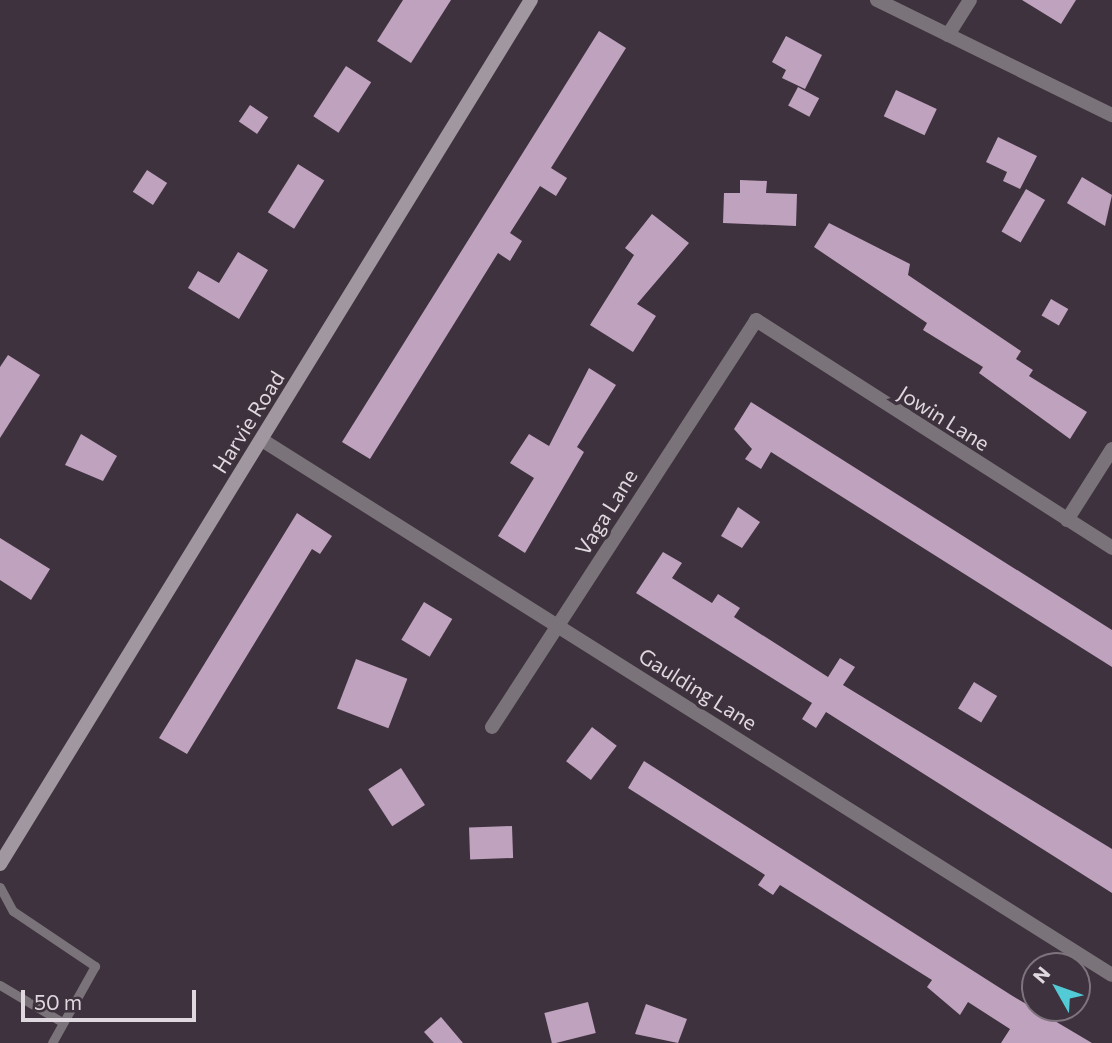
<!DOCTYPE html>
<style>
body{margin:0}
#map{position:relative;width:1112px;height:1043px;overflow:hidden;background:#3d323d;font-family:Commissioner,sans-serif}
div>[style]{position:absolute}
.building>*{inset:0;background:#bfa2be;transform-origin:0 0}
.lane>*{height:9px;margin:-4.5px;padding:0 4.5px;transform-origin:4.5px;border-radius:4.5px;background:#7a747a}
.street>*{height:14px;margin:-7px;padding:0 7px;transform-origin:7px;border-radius:7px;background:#7a747a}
.secondary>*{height:14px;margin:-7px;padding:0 7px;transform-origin:7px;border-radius:7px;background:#a097a0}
span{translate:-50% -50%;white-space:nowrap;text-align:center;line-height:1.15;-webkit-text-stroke:7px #3d323d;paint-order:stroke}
.street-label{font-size:21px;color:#dfd8df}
.north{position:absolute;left:1021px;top:952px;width:70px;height:70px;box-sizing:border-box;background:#3d323d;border:2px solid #7e747e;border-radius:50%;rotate:310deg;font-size:19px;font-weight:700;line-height:28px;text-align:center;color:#dfd8df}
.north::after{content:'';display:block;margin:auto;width:24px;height:32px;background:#52cbd7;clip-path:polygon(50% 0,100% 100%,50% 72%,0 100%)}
.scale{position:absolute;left:21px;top:990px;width:175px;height:32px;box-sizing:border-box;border:4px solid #dfd8df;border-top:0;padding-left:9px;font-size:21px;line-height:24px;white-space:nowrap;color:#dfd8df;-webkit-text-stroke:5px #3d323d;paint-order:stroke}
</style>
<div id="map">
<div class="building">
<i style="clip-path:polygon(403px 0,451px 0,411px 63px,377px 41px)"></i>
<i style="clip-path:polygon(1022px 0,1076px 0,1061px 24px)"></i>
<i style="clip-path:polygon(599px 31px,626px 48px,551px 168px,567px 178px,556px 196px,540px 186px,510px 233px,522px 241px,510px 261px,498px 253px,370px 459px,342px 442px)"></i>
<i style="clip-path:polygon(786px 36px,822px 55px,805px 89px,782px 78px,786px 70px,772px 62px)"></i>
<i style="left:346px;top:66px;width:30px;height:60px;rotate:33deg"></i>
<i style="left:798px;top:87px;width:24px;height:21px;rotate:28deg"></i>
<i style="left:896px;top:90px;width:45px;height:29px;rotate:25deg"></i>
<i style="left:250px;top:105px;width:22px;height:20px;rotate:34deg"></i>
<i style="clip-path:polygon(998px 137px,1037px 156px,1020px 189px,1003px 181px,1007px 172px,986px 162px)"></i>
<i style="left:298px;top:164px;width:31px;height:57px;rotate:32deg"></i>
<i style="left:147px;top:170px;width:24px;height:26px;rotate:33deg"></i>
<i style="clip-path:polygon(1082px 177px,1112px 195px,1105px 226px,1067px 203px)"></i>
<i style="clip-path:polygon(740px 180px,767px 181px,766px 193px,797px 194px,796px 226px,723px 223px,724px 193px,740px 193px)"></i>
<i style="left:1026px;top:189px;width:22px;height:49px;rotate:30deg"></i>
<i style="clip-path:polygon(652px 214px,689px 243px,637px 304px,656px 316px,633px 352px,590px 325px,634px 255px,625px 248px)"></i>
<i style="clip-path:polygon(829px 223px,910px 264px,908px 275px,1021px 351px,1016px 359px,1033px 370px,1029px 376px,1087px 412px,1070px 439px,979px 373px,983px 367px,923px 330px,927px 323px,814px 247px)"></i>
<i style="clip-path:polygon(238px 252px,268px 270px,239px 319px,188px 288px,198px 271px,219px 283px)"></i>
<i style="left:1051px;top:299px;width:20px;height:19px;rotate:30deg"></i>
<i style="clip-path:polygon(8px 355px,40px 375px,0 438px,0 367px)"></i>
<i style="clip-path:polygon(589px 368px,616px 385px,577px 447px,584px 452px,525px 553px,498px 536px,534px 478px,510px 463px,529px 434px,549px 446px)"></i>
<i style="clip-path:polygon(751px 402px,1112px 630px,1112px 667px,771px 452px,761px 469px,745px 459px,752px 449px,734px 429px)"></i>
<i style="clip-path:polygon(81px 434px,117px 456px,103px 481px,65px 465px)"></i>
<i style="clip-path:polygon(738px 507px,760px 522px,742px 548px,721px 536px)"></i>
<i style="clip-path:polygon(297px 513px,332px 536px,320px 554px,312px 549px,187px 754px,159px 738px)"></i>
<i style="clip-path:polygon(0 538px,50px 569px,31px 600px,0 580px)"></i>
<i style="clip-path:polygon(663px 552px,682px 563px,672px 578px,712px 603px,718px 594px,740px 608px,734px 617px,828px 677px,840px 658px,855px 667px,843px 685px,1112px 849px,1112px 893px,826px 712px,816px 728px,802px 719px,812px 703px,636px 593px)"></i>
<i style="left:424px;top:602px;width:33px;height:44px;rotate:31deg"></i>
<i style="left:356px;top:659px;width:55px;height:53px;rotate:21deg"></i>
<i style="left:974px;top:682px;width:27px;height:31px;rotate:31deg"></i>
<i style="left:592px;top:727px;width:31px;height:43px;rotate:37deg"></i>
<i style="clip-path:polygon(644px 761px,1011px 995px,1092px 1043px,1001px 1043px,1010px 1029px,968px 1002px,960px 1015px,927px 987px,932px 980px,780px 885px,773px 895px,758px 885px,765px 875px,628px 788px)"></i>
<i style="left:401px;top:768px;width:44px;height:39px;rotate:57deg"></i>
<i style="left:512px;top:826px;width:32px;height:43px;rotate:88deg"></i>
<i style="left:588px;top:1002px;width:32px;height:45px;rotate:76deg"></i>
<i style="clip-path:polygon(646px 1004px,687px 1019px,678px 1043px,635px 1034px)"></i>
<i style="clip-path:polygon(441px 1017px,463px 1043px,434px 1043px,424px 1032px)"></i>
</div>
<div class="lane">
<i style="left:0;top:887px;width:27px;rotate:62deg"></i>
<i style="left:13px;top:911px;width:99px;rotate:33.9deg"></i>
<i style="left:95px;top:966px;width:88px;rotate:119.2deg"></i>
<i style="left:0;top:985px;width:72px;rotate:30.8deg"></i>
</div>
<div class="street">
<i style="left:877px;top:0;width:262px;rotate:26.1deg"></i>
<i style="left:948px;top:35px;width:41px;rotate:-57.8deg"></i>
<i style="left:262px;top:440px;width:1004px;rotate:32.19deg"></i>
<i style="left:1067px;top:520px;width:84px;rotate:-57.6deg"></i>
<i style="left:492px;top:727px;width:485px;rotate:-57deg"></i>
<i style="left:756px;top:320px;width:423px;rotate:32.6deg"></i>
</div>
<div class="secondary">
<i style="left:0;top:864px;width:1014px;rotate:-58.43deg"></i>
</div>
<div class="street-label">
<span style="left:944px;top:418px;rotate:32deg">Jowin Lane</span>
<span style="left:248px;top:422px;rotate:-58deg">Harvie Road</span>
<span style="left:606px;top:512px;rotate:-58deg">Vaga Lane</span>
<span style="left:698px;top:689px;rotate:32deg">Gaulding Lane</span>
</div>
<div class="north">N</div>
<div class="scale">50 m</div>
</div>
